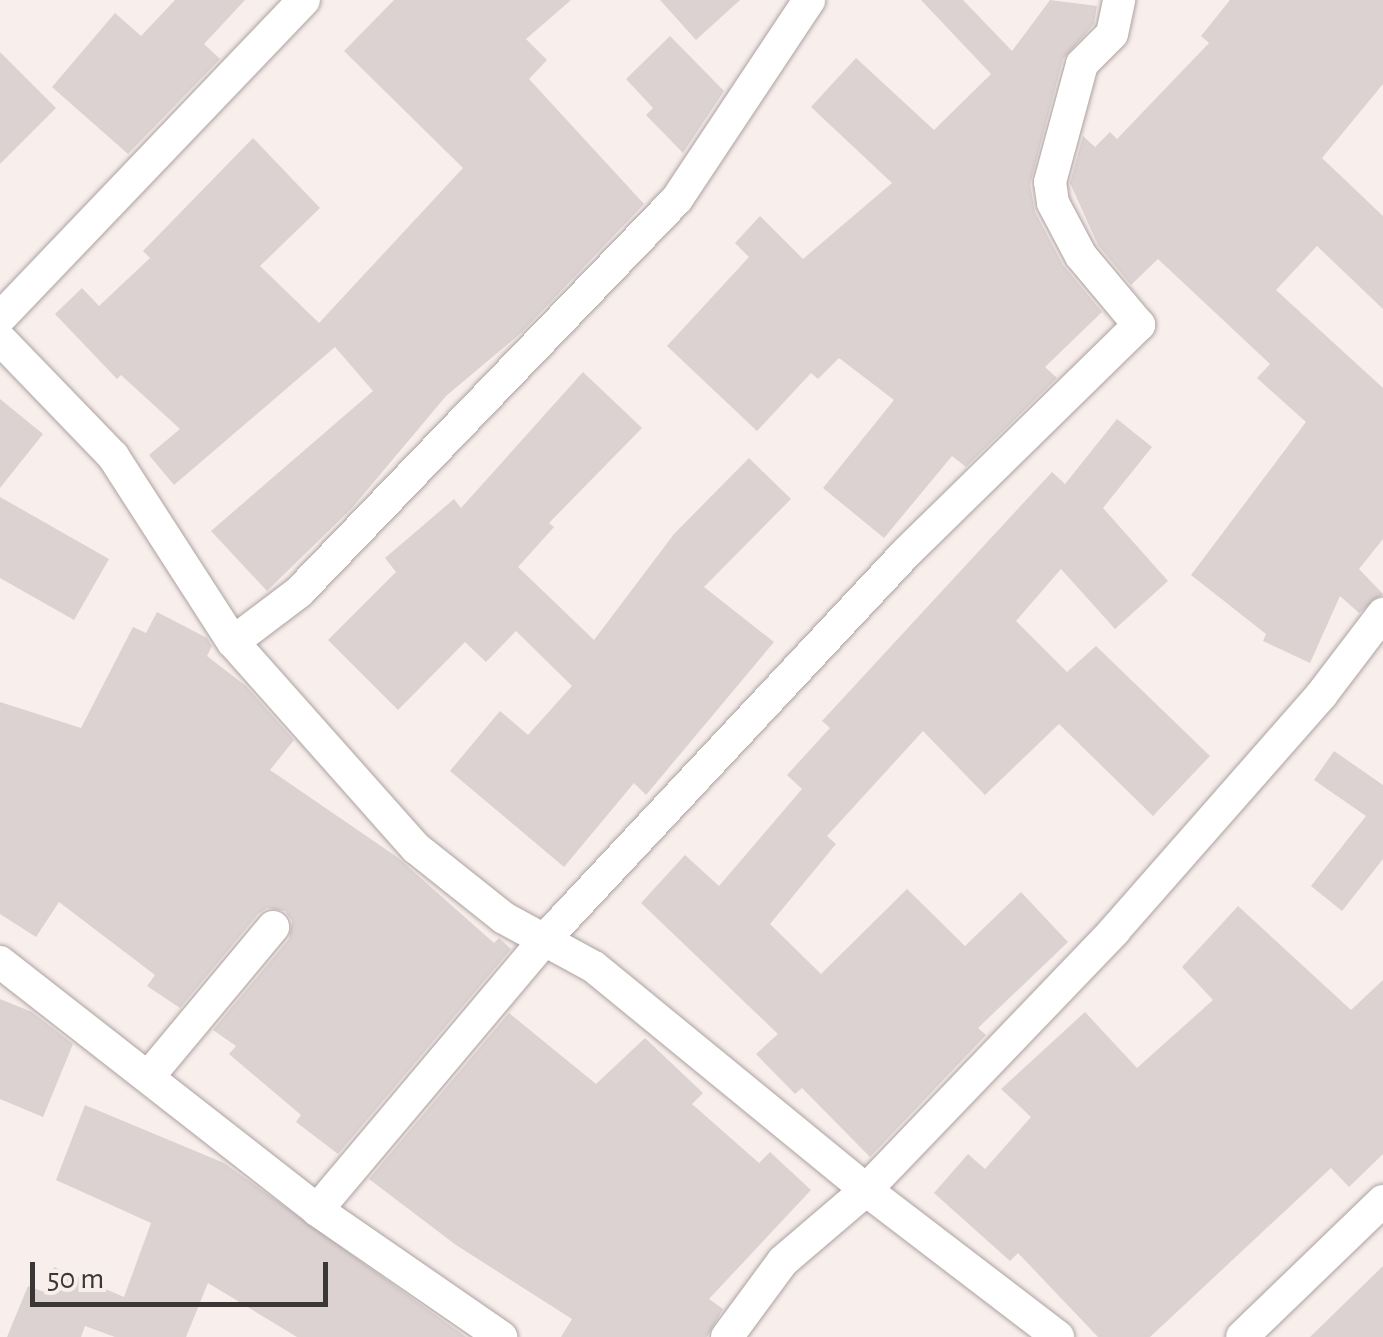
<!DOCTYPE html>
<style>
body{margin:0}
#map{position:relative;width:1383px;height:1337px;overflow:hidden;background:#f8eeeb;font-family:"Alegreya Sans",sans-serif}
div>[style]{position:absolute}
.building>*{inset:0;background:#dcd2d2}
.roads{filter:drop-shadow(0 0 2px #aca2a0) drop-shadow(0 0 2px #aca2a0)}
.minor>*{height:32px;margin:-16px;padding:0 16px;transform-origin:16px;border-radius:16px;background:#fff}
span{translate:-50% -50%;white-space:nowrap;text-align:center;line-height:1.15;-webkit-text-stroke:10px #f8eeeb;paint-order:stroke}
.scale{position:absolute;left:30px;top:1262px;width:298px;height:45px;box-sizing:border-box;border:5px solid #3b3736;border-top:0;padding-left:12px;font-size:30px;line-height:35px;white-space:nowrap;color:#3b3736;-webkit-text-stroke:8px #f8eeeb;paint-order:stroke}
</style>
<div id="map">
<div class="building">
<i style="clip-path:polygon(175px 0,245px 0,204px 44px,220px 59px,128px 154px,52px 87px,115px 13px,141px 36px)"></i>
<i style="clip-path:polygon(394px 0,571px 0,526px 39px,547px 60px,529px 79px,644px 204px,521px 333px,446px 396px,352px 508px,267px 591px,211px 531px,373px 391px,335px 347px,174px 485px,149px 455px,180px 429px,121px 375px,117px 379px,55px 314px,82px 288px,99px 306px,150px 258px,143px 251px,253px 138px,320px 208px,260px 266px,319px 323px,463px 168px,344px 51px)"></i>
<i style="clip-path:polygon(660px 0,740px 0,696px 40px)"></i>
<i style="clip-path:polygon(921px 0,963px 0,1012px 51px,1050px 0,1097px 6px,1094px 24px,1063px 59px,1030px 184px,1035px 212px,1063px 265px,1102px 312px,1045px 367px,1057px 378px,966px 467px,952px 456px,884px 538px,823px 488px,894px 400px,839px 358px,818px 379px,811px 373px,757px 431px,667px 346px,749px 257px,735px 243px,760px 216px,803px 259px,892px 183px,811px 107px,856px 58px,934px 130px,991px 74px)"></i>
<i style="clip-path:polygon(1230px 0,1383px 0,1383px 84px,1322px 158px,1383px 216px,1383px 309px,1317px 246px,1276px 290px,1383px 388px,1383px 539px,1359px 569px,1383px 594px,1359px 613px,1340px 596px,1310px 663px,1263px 641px,1266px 634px,1191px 575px,1306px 422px,1257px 378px,1270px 364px,1158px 259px,1131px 285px,1098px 245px,1070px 183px,1083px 136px,1095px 147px,1110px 132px,1117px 139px,1209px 43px,1201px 36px)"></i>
<i style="clip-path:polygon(670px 36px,724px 91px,683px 153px,646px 115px,653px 108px,626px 79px)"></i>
<i style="clip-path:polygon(0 52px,56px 108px,0 164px)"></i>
<i style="clip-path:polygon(583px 372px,642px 428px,549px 523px,554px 527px,518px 567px,594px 640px,674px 534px,749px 458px,791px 499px,704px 587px,774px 642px,646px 795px,634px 783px,564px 867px,450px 771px,500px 711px,528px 735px,572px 686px,516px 631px,486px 662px,465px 642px,398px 710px,328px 640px,396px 572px,385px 558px,454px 499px,461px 508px)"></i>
<i style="clip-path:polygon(0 399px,43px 434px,0 488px)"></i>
<i style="clip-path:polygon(1117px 419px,1152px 447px,1103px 508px,1168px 581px,1115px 629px,1061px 569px,1016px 621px,1067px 672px,1096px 646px,1210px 756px,1153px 816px,1059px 724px,985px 795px,923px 731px,827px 836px,836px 844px,770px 924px,821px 974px,907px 889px,965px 946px,1021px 892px,1068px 942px,978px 1028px,986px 1035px,870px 1157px,802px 1088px,795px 1094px,756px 1054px,778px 1034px,641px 903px,685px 855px,719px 886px,802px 789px,787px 775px,830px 728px,822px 721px,1052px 472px,1065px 484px)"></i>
<i style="clip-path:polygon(0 497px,109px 559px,74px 620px,0 578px)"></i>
<i style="clip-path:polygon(157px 612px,207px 638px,212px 646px,207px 656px,246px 686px,294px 740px,270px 770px,397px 857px,494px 943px,499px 938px,511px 949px,338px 1154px,296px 1122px,301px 1115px,229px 1054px,236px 1046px,213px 1030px,289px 939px,292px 921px,285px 911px,267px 908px,258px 914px,180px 1008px,147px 986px,155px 975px,59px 902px,36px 937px,0 914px,0 702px,81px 728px,133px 627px,146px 633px)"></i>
<i style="clip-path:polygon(1334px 751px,1383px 785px,1383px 859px,1342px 911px,1311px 886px,1366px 816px,1314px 780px)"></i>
<i style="clip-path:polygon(1238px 906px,1351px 1010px,1383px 980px,1383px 1154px,1349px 1187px,1331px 1168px,1150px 1337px,1098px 1337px,1018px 1253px,1010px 1261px,934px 1193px,968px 1154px,985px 1169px,1031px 1117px,1001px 1089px,1085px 1012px,1137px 1068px,1213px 1000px,1182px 967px)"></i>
<i style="clip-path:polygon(0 999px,32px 1012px,73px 1044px,43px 1117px,0 1099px)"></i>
<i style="clip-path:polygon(509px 1013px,596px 1084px,645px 1038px,703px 1093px,692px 1104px,759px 1163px,770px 1152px,811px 1190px,709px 1299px,723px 1309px,707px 1337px,561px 1337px,572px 1319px,456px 1245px,369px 1179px)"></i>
<i style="clip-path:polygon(85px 1105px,224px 1163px,466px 1337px,297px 1337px,208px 1283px,186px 1337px,115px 1337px,85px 1326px,81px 1337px,7px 1337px,28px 1286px,44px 1292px,54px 1267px,124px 1297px,151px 1223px,56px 1180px)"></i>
<i style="clip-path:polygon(1383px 1266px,1383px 1337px,1310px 1337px)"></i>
</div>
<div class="roads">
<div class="minor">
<i style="left:0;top:318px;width:440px;rotate:-46.3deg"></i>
<i style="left:0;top:339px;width:163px;rotate:46deg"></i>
<i style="left:113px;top:456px;width:221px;rotate:57.2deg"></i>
<i style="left:233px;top:642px;width:276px;rotate:48.4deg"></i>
<i style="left:416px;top:848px;width:112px;rotate:38.5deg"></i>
<i style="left:504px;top:918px;width:102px;rotate:28.6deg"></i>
<i style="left:594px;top:967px;width:352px;rotate:39.3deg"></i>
<i style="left:866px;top:1190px;width:242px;rotate:37.4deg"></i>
<i style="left:233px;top:642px;width:83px;rotate:-37.1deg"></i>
<i style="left:299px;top:592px;width:545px;rotate:-46.11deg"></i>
<i style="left:677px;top:199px;width:239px;rotate:-56.4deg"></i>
<i style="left:0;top:962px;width:402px;rotate:38deg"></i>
<i style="left:317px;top:1210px;width:224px;rotate:34.6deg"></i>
<i style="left:149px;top:1076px;width:194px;rotate:-50.2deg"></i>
<i style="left:317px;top:1210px;width:353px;rotate:-49.9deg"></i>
<i style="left:544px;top:940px;width:531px;rotate:-46.91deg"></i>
<i style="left:907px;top:552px;width:325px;rotate:-44.4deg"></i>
<i style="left:1139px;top:325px;width:90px;rotate:-130deg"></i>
<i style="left:1081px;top:256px;width:60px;rotate:-117.8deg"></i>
<i style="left:1053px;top:203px;width:21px;rotate:-98deg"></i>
<i style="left:1050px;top:182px;width:122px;rotate:-74.8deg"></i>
<i style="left:1082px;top:64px;width:42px;rotate:-45deg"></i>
<i style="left:1112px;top:34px;width:35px;rotate:-78deg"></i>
<i style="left:727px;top:1337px;width:94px;rotate:-53.6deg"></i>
<i style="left:783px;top:1261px;width:109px;rotate:-40.5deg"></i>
<i style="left:866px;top:1190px;width:359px;rotate:-46.2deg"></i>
<i style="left:1114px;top:931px;width:315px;rotate:-48.7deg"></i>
<i style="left:1322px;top:694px;width:101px;rotate:-52.7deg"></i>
<i style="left:1242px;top:1337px;width:196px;rotate:-44deg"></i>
</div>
</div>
<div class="scale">50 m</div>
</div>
